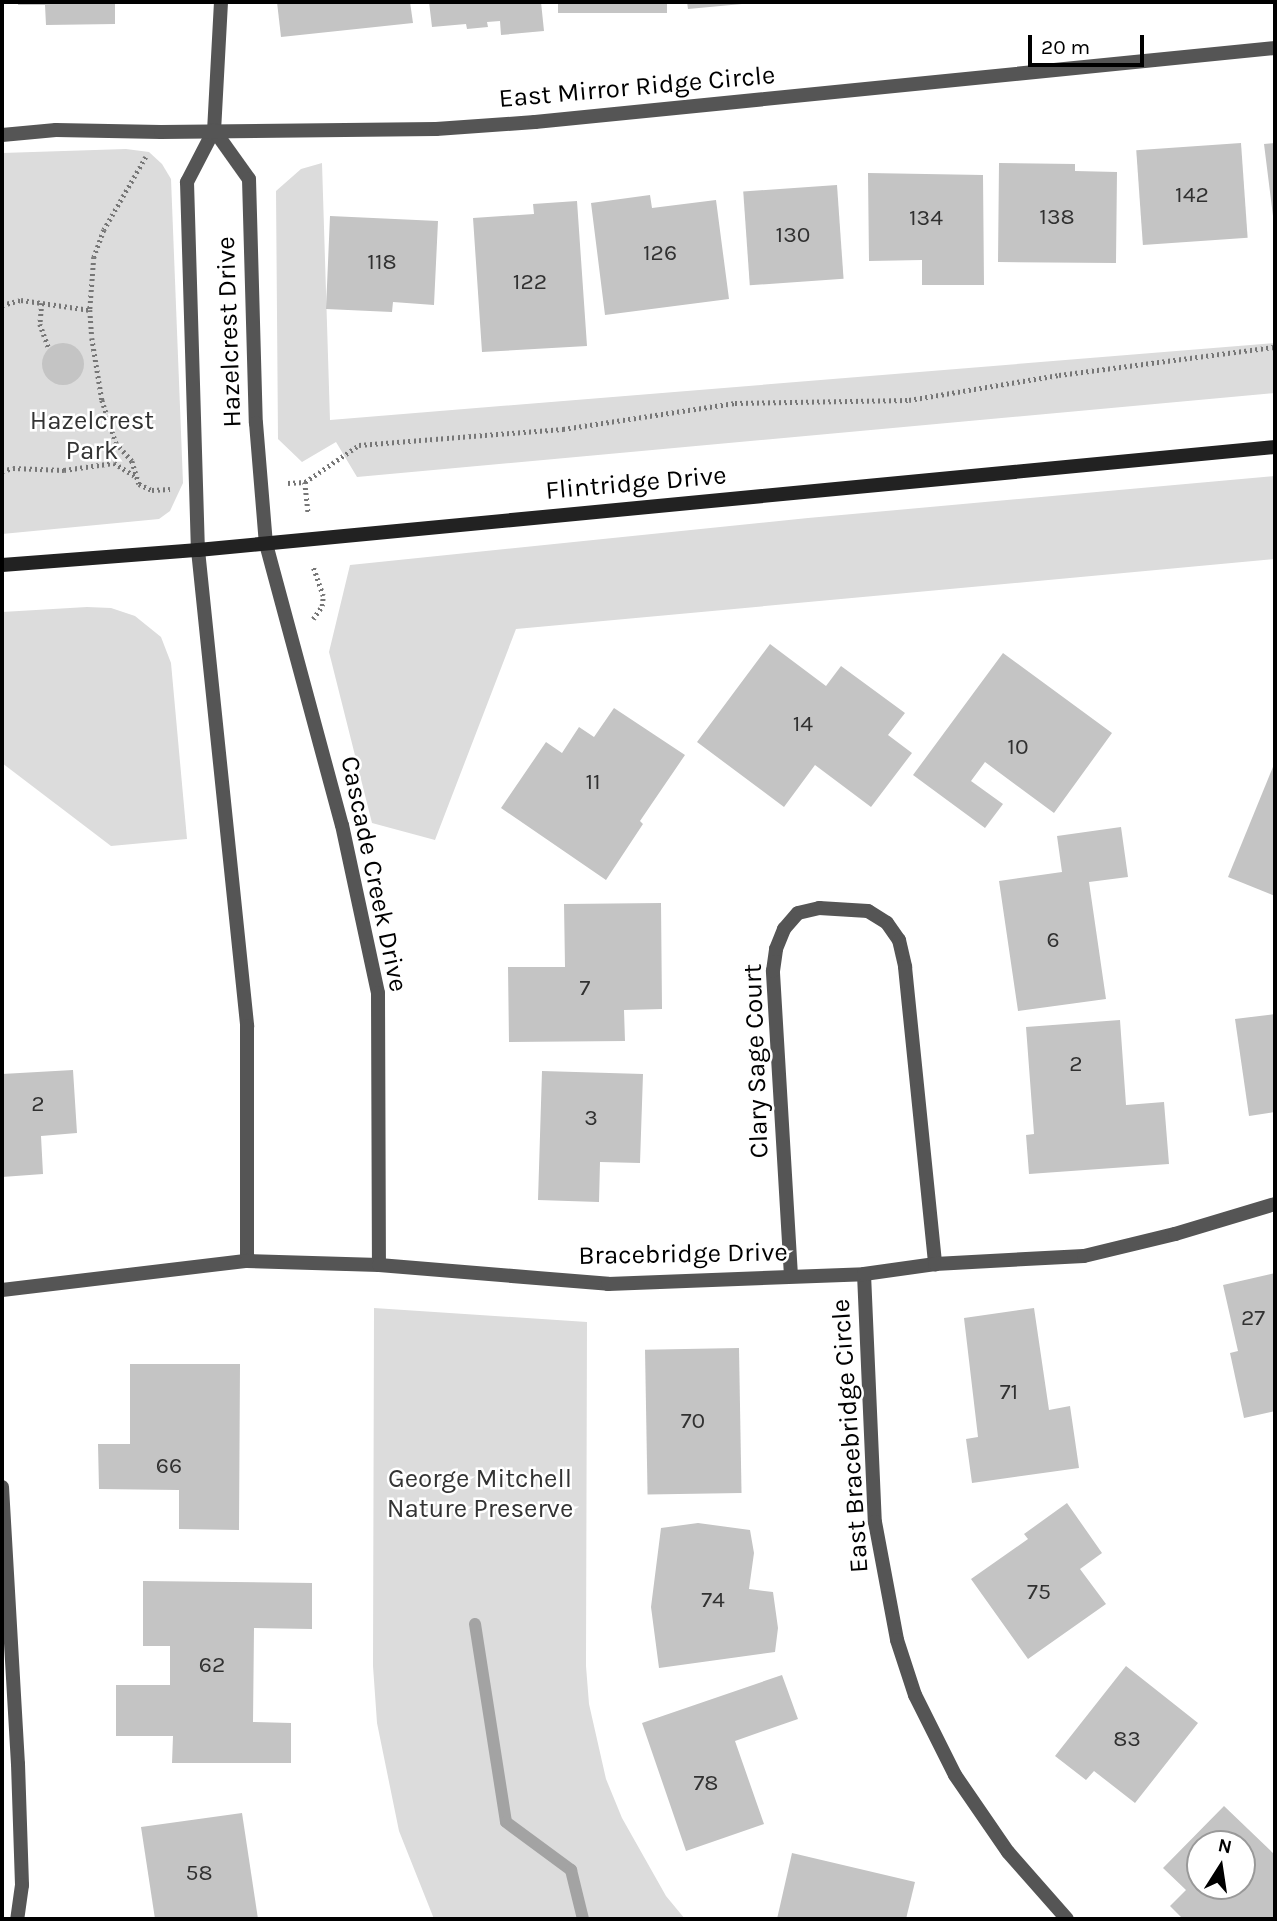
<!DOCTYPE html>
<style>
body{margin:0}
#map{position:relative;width:1277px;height:1921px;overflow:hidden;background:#fff;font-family:Karla,sans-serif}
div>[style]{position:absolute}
.green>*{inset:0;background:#dcdcdc}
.stream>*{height:12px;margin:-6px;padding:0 6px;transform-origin:6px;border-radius:6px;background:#a3a3a3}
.building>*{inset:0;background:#c4c4c4;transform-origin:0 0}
.round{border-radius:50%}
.path>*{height:4.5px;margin-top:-2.25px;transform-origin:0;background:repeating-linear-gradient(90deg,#777 0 2px,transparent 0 5.5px)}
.street>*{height:14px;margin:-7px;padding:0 7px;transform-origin:7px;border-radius:7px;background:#555}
.secondary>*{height:14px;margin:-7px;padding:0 7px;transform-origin:7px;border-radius:7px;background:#222}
span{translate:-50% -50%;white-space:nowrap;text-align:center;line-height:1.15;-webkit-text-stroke:5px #fff;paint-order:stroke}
.number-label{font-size:23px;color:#313131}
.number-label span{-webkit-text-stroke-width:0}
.street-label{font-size:26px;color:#000}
.park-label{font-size:26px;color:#333}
.frame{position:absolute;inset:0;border:4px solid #000;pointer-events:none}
.north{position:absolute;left:1186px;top:1830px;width:70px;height:70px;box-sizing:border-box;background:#fff;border:2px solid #999;border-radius:50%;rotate:12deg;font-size:19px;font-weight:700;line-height:28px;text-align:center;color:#000}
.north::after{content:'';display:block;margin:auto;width:24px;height:32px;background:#000;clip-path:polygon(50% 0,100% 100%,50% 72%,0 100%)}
.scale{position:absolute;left:1028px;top:35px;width:116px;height:32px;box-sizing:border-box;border:4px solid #000;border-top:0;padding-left:9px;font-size:21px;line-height:24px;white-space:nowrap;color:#000;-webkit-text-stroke:5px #fff;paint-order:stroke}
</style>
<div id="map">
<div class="green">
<i style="clip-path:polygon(126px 149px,149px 152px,162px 164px,171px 179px,183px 483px,170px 511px,159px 519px,2px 534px,2px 153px)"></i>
<i style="clip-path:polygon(322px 163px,330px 420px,1275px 343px,1275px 393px,357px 477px,336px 442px,302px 462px,278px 439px,276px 191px,301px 169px)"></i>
<i style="clip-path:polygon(1275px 476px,1275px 559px,516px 629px,435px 840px,372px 823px,329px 652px,350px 565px,808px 518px)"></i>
<i style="clip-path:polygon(87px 607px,111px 608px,135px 616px,161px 637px,171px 663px,187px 839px,111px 846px,2px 763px,2px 612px)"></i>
<i style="clip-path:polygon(374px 1308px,587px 1322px,586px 1666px,589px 1704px,606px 1779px,622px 1818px,666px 1896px,685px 1919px,434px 1919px,399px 1831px,377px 1723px,373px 1666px)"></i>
</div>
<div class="stream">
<i style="left:475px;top:1624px;width:200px;rotate:81.1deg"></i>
<i style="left:506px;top:1822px;width:81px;rotate:36.4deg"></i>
<i style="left:571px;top:1870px;width:50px;rotate:76.2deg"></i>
</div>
<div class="building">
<i style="clip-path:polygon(18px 2px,115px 2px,115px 24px,46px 25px,45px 5px,18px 5px)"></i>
<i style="clip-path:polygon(277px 2px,410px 2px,413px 23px,281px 37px)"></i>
<i style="clip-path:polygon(429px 2px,541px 2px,544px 31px,501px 35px,500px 21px,487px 22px,488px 27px,467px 29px,466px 24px,432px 27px)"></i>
<i style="left:558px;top:2px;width:109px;height:11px"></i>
<i style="clip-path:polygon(687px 2px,742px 2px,742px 4px,688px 9px)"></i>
<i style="left:1241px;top:143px;width:95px;height:105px;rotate:86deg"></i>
<i style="clip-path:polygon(1275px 143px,1275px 223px,1274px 224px,1264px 144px)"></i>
<i style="clip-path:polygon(999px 163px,1075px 164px,1075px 171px,1117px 172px,1116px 263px,998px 262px)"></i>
<i style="clip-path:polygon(868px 173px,983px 175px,984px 285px,922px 285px,922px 260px,869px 261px)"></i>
<i style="left:837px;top:185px;width:94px;height:94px;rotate:86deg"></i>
<i style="clip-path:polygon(650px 195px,652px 208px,716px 200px,729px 299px,605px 315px,591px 203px)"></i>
<i style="clip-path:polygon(577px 201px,587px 346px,482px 352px,473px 218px,534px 214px,533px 204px)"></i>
<i style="clip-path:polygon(330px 216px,438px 221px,434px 305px,393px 302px,392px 312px,326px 309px)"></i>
<i class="round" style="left:42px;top:343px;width:42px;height:42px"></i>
<i style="clip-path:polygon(770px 644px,826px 686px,841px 666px,905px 713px,888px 735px,912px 753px,871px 807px,815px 765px,784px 807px,697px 742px)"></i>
<i style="clip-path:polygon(1003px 653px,1112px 733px,1054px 813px,985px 762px,971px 781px,1003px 804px,985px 828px,913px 775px)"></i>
<i style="clip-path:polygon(614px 708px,685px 755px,640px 821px,643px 824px,606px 880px,501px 808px,546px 742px,562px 753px,579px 727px,594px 737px)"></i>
<i style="clip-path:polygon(1275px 762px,1275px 896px,1228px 877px)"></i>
<i style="clip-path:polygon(1121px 827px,1128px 877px,1089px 882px,1106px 999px,1018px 1011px,999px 881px,1062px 872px,1057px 836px)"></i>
<i style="clip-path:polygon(661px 903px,662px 1009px,624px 1010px,625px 1041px,509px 1042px,508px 967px,565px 967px,564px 904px)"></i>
<i style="clip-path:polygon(1275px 1014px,1275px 1112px,1249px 1116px,1235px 1019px)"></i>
<i style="clip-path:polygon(1120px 1020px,1126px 1105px,1164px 1102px,1169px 1164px,1029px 1174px,1026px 1135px,1034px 1134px,1026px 1027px)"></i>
<i style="clip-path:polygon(73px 1070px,77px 1133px,41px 1136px,43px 1174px,2px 1177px,2px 1074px)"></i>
<i style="clip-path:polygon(542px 1071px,643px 1074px,640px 1163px,600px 1162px,599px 1202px,538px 1200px)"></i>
<i style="clip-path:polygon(1275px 1273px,1275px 1411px,1244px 1418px,1230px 1353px,1238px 1351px,1223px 1285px)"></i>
<i style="clip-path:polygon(1034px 1308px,1049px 1410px,1070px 1406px,1079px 1468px,972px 1483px,966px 1439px,978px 1437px,964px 1318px)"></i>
<i style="left:739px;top:1348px;width:145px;height:94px;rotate:89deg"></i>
<i style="clip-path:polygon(130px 1364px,240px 1364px,239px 1530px,179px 1529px,179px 1490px,99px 1489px,98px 1444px,130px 1444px)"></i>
<i style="clip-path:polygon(1067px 1503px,1102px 1553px,1080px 1569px,1106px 1604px,1028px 1659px,971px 1579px,1028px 1539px,1024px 1534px)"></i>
<i style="clip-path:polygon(698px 1523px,750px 1530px,754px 1553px,749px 1589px,773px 1592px,778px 1628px,775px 1652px,659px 1668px,651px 1607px,661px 1528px)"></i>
<i style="clip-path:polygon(143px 1581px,312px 1583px,312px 1629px,254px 1628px,253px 1722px,291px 1723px,291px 1763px,172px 1763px,173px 1736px,116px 1736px,116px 1685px,170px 1685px,170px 1646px,143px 1646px)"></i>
<i style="clip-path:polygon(1126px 1666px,1198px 1723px,1135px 1803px,1094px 1771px,1086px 1780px,1055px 1756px)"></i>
<i style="clip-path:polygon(782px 1675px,798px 1719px,735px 1741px,764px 1824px,686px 1851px,642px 1723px)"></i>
<i style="clip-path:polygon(evenodd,1224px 1806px,1275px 1855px,1275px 1919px,1183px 1919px,1170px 1906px,1186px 1890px,1163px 1868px,1224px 1806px,1200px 1844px,1242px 1844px,1242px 1886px,1200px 1886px,1200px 1844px)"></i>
<i style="clip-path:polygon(242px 1813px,258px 1919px,155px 1919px,141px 1827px)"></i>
<i style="clip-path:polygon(792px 1853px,915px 1882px,906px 1919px,777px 1919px)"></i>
</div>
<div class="path">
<i style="left:146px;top:157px;width:84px;rotate:119.9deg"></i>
<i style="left:104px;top:230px;width:29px;rotate:110deg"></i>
<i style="left:94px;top:257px;width:53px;rotate:94.3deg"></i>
<i style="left:90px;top:310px;width:28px;rotate:86deg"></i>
<i style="left:92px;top:338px;width:63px;rotate:80.8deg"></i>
<i style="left:102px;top:400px;width:45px;rotate:72deg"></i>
<i style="left:116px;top:443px;width:24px;rotate:48deg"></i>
<i style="left:132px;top:461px;width:24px;rotate:73deg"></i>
<i style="left:139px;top:484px;width:14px;rotate:25deg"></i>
<i style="left:152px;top:490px;width:18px;rotate:-3deg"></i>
<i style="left:42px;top:303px;width:21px;rotate:95deg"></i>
<i style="left:40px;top:324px;width:27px;rotate:70deg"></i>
<i style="left:2px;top:305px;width:20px;rotate:-15deg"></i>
<i style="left:21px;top:300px;width:70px;rotate:8.2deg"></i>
<i style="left:2px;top:471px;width:11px;rotate:-15deg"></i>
<i style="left:13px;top:468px;width:51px;rotate:2.2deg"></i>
<i style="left:64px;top:470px;width:50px;rotate:-8deg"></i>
<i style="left:114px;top:463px;width:26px;rotate:32deg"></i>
<i style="left:305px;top:482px;width:31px;rotate:84deg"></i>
<i style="left:288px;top:483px;width:17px;rotate:-3deg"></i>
<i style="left:305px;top:482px;width:65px;rotate:-34.4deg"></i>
<i style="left:359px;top:445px;width:205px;rotate:-4.5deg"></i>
<i style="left:563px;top:429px;width:174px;rotate:-8.6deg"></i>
<i style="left:735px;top:403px;width:174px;rotate:-1deg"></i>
<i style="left:909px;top:400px;width:152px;rotate:-9.5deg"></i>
<i style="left:1059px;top:375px;width:218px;rotate:-7.4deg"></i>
<i style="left:313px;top:619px;width:16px;rotate:-55deg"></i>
<i style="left:322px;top:606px;width:10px;rotate:-84deg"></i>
<i style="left:323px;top:596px;width:31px;rotate:-109deg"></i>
</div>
<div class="street">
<i style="left:221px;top:2px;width:128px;rotate:93.1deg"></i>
<i style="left:214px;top:130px;width:59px;rotate:117.4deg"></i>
<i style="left:187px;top:182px;width:368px;rotate:88.3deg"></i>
<i style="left:198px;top:550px;width:479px;rotate:84.1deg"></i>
<i style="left:247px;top:1026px;width:235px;rotate:90deg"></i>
<i style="left:214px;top:130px;width:60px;rotate:54.5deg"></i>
<i style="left:249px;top:179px;width:244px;rotate:88.4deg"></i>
<i style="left:256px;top:423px;width:121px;rotate:85.3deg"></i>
<i style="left:266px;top:544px;width:291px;rotate:74.9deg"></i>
<i style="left:342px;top:825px;width:172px;rotate:77.9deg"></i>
<i style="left:378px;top:993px;width:272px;rotate:89.8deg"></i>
<i style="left:2px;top:135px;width:54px;rotate:-5.3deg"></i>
<i style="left:56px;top:130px;width:105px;rotate:1.1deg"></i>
<i style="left:161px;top:132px;width:275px;rotate:-0.6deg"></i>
<i style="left:436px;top:129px;width:99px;rotate:-4deg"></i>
<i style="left:535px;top:122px;width:744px;rotate:-5.71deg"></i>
<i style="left:864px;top:1274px;width:248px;rotate:87.5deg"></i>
<i style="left:875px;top:1522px;width:120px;rotate:79.4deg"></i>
<i style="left:897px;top:1640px;width:58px;rotate:71.9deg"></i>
<i style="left:915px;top:1695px;width:89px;rotate:63.4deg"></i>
<i style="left:955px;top:1775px;width:93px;rotate:55.5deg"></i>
<i style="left:1008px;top:1852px;width:89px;rotate:48.6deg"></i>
<i style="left:791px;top:1276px;width:306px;rotate:-93.4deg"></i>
<i style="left:773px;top:971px;width:22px;rotate:-82deg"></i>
<i style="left:776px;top:949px;width:22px;rotate:-68deg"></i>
<i style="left:784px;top:929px;width:21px;rotate:-49deg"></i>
<i style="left:798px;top:913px;width:22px;rotate:-13deg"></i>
<i style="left:819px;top:908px;width:49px;rotate:3.5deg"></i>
<i style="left:868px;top:911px;width:22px;rotate:32deg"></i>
<i style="left:887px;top:923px;width:21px;rotate:55deg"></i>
<i style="left:899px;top:940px;width:28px;rotate:77deg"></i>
<i style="left:905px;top:967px;width:299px;rotate:84.2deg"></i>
<i style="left:2px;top:1290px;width:247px;rotate:-6.8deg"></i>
<i style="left:247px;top:1261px;width:132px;rotate:1.7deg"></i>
<i style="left:379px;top:1265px;width:230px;rotate:4.7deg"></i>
<i style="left:608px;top:1284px;width:256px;rotate:-2.2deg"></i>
<i style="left:864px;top:1274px;width:72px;rotate:-8deg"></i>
<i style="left:935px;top:1264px;width:149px;rotate:-3.1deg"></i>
<i style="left:1084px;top:1256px;width:94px;rotate:-13.6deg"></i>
<i style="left:1175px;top:1234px;width:104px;rotate:-16.7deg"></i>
<i style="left:2px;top:1487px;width:277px;rotate:86.7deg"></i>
<i style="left:18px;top:1764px;width:121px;rotate:88.1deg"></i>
<i style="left:22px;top:1885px;width:34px;rotate:98deg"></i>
</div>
<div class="secondary">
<i style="left:2px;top:565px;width:197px;rotate:-4.4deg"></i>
<i style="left:198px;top:550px;width:1082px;rotate:-5.46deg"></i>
</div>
<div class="number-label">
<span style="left:1192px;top:195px">142</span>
<span style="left:1057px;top:217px">138</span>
<span style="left:926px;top:218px">134</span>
<span style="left:793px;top:235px">130</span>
<span style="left:660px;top:253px">126</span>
<span style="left:382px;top:262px">118</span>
<span style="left:530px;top:282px">122</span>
<span style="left:803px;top:724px">14</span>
<span style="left:1018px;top:747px">10</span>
<span style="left:593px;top:782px">11</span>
<span style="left:1053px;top:940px">6</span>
<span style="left:585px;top:988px">7</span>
<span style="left:1076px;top:1064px">2</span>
<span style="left:38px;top:1104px">2</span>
<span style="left:591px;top:1118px">3</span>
<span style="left:1253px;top:1318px">27</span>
<span style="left:1009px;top:1392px">71</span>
<span style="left:693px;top:1421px">70</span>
<span style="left:169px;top:1466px">66</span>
<span style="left:1039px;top:1592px">75</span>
<span style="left:713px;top:1600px">74</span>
<span style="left:212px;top:1665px">62</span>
<span style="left:1127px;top:1739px">83</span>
<span style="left:706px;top:1783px">78</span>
<span style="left:199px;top:1873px">58</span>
</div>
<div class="street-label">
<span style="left:637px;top:87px;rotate:-5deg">East Mirror Ridge Circle</span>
<span style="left:229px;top:332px;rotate:-92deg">Hazelcrest Drive</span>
<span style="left:636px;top:483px;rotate:-5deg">Flintridge Drive</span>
<span style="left:374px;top:874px;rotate:78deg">Cascade Creek Drive</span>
<span style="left:756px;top:1061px;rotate:-92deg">Clary Sage Court</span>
<span style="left:683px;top:1254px;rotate:-1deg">Bracebridge Drive</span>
<span style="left:850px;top:1436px;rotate:-94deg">East Bracebridge Circle</span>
</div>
<div class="park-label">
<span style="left:92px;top:436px">Hazelcrest<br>Park</span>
<span style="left:480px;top:1494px">George Mitchell<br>Nature Preserve</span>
</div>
<div class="frame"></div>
<div class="north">N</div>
<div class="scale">20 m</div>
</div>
